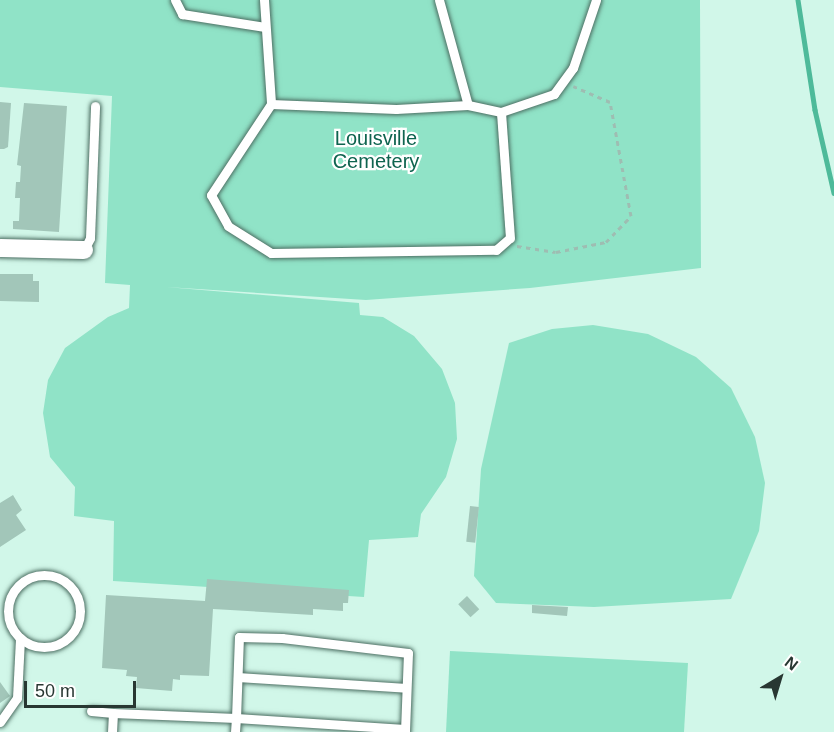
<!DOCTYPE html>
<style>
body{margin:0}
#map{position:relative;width:834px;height:732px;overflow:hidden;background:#d1f7e9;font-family:Arial,sans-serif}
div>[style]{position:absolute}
.green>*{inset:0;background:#90e3c7}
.stream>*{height:4.5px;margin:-2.25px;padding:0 2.25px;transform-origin:2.25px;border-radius:2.25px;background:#4eba9a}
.building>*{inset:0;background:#a2c6b9;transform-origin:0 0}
.path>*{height:3px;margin-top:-1.5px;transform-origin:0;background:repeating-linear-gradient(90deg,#9ebdb2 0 4.5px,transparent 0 9px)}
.roads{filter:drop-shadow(0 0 2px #4d6f63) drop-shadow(0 0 2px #4d6f63)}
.lane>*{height:9px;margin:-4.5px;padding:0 4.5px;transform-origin:4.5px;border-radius:4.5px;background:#fff}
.lane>.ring{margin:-4.5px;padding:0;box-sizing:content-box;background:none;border:9px solid #fff;border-radius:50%}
.street>*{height:18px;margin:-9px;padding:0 9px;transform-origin:9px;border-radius:9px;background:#fff}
span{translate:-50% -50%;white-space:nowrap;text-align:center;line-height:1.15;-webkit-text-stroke:4.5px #fff;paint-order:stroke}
.park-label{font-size:20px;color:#0e644f}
.north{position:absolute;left:750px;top:648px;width:60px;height:60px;-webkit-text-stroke:4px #fff;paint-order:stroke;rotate:38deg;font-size:16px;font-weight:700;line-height:24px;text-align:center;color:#283732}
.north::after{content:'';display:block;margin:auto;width:21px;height:27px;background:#283732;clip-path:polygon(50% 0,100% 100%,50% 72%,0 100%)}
.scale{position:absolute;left:24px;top:681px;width:112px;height:27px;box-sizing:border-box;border:3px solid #283732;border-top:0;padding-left:8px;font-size:18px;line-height:21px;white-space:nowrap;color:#283732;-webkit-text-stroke:4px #fff;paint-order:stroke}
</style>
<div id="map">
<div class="green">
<i style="clip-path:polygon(0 0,700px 0,701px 268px,530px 288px,366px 300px,166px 287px,359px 303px,360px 315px,383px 317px,414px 336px,442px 369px,455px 403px,457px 439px,446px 477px,421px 514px,418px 537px,369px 540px,364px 597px,113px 581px,114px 521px,74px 516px,75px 487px,50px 457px,43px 413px,48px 380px,65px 348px,108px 317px,129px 308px,130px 285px,105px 283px,112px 96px,0 87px)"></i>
<i style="clip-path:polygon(593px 325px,648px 334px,696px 357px,731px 388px,755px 437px,765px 483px,759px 531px,731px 599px,594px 607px,496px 603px,474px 576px,481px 469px,509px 343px,552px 329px)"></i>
<i style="clip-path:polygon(450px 651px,688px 663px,684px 732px,446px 732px)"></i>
</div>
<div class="stream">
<i style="left:798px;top:0;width:111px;rotate:81.2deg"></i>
<i style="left:815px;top:110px;width:85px;rotate:77.1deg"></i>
</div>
<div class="building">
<i style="clip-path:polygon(0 102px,11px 103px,8px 147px,4px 149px,0 149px)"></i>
<i style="clip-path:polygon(24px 103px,67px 106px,59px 232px,13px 229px,13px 221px,19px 221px,20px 198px,15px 198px,16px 182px,20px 182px,21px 166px,17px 165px)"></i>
<i style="clip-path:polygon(0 274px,33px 274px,33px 281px,39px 281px,39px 302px,0 301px)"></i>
<i style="clip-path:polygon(13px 495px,22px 510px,16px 515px,26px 530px,0 547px,0 503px)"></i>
<i style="left:470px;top:506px;width:9px;height:36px;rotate:6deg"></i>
<i style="clip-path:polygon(207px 579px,349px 590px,348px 603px,343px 603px,343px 611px,313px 609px,313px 615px,213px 609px,209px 676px,180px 675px,180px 680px,173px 679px,172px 691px,136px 688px,137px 677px,126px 676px,127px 670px,102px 668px,106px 595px,205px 601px)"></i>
<i style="left:467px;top:596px;width:18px;height:12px;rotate:47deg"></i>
<i style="clip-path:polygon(532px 605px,568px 607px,567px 616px,532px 613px)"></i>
<i style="clip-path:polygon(0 682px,10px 696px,0 703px)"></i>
</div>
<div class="path">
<i style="left:517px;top:246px;width:39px;rotate:9deg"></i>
<i style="left:556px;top:252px;width:51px;rotate:-11.3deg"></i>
<i style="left:606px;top:242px;width:36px;rotate:-46deg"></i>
<i style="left:631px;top:216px;width:116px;rotate:-100.4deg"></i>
<i style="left:610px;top:102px;width:40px;rotate:-156.6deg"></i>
</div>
<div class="roads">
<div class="lane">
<i style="left:175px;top:0;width:16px;rotate:63deg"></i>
<i style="left:182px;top:14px;width:84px;rotate:8.9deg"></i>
<i style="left:264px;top:0;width:104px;rotate:86.1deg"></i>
<i style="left:271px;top:104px;width:109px;rotate:123.4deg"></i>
<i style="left:211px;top:195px;width:35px;rotate:61deg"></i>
<i style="left:228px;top:226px;width:51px;rotate:32.1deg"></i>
<i style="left:271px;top:253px;width:225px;rotate:-0.8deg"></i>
<i style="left:496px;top:250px;width:18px;rotate:-41deg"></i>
<i style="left:510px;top:238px;width:126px;rotate:-94.1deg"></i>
<i style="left:439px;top:0;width:109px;rotate:74.6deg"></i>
<i style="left:468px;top:105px;width:34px;rotate:12deg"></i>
<i style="left:501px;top:112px;width:56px;rotate:-18.8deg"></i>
<i style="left:554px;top:94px;width:32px;rotate:-54deg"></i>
<i style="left:573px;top:68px;width:72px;rotate:-71.3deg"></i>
<i style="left:271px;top:104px;width:125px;rotate:2.3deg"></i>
<i style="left:396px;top:109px;width:72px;rotate:-3.2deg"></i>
<i style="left:84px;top:250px;width:13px;rotate:-63deg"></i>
<i style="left:90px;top:238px;width:132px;rotate:-87.8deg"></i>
<i class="ring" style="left:8px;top:575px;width:63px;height:63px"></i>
<i style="left:238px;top:677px;width:168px;rotate:3.7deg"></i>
<i style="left:91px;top:711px;width:22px;rotate:5deg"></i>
<i style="left:113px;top:713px;width:19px;rotate:93deg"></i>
<i style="left:113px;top:713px;width:123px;rotate:2.3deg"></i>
<i style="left:236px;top:718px;width:81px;rotate:-87.9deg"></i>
<i style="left:239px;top:637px;width:43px;rotate:1.3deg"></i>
<i style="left:282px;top:638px;width:127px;rotate:6.8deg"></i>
<i style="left:408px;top:653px;width:79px;rotate:92.2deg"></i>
<i style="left:0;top:722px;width:29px;rotate:-55deg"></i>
<i style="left:17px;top:698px;width:60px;rotate:-87.1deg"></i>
<i style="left:235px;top:732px;width:14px;rotate:-86deg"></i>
<i style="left:236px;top:718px;width:169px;rotate:3.7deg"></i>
</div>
<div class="street">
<i style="left:0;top:248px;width:84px;rotate:1.4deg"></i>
</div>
</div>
<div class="park-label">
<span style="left:376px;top:150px">Louisville<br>Cemetery</span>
</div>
<div class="north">N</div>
<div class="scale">50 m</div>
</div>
